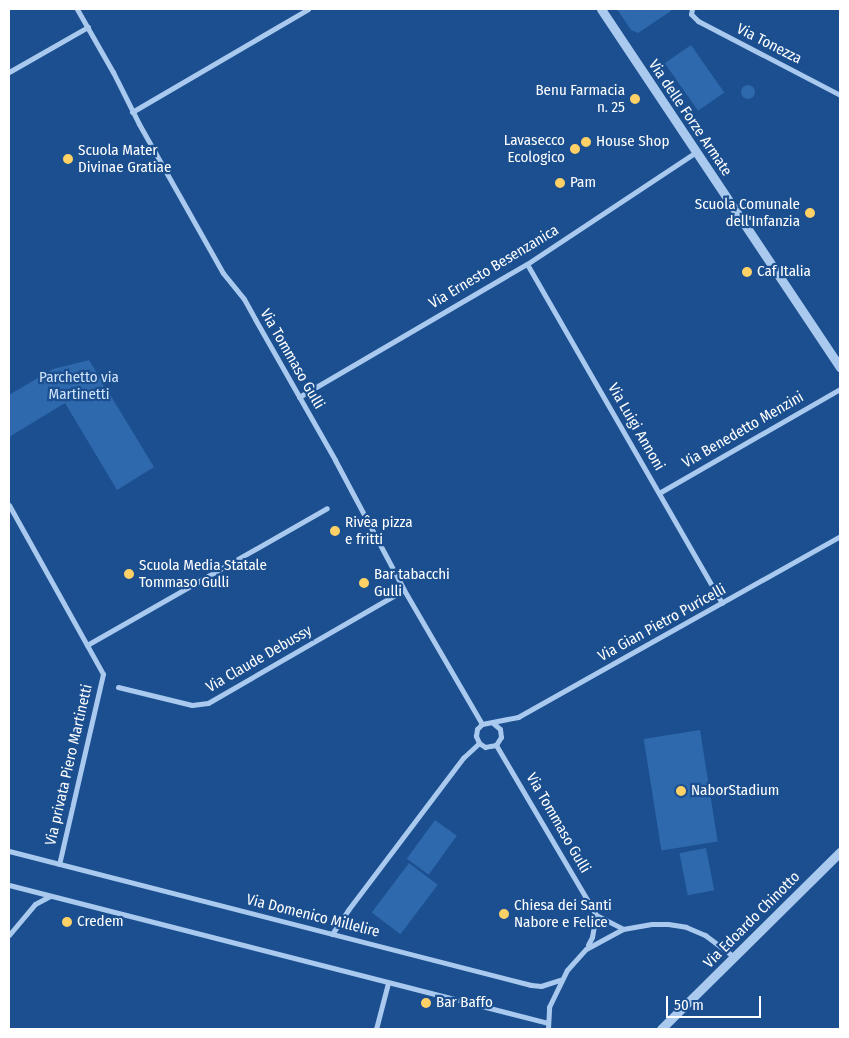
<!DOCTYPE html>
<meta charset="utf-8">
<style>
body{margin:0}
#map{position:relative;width:849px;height:1038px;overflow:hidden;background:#1b4f8f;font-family:"Fira Sans Condensed",sans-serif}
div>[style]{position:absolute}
.green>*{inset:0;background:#2e69ad;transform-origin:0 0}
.round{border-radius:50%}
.minor>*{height:5px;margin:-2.5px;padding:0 2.5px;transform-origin:2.5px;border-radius:2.5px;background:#a9c9ee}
.tertiary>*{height:9px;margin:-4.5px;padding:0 4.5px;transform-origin:4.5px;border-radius:4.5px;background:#a9c9ee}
.dots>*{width:14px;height:14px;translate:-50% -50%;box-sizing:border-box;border:2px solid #1b4f8f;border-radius:50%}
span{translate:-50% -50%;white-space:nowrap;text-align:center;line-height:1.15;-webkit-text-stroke:4.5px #1b4f8f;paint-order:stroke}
.street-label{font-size:15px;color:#fff}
.poi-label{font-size:15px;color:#fff}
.right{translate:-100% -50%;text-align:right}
.left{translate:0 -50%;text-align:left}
.park-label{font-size:15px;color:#cfe3fa}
.frame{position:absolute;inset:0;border:10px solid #fff;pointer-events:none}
.scale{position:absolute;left:666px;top:996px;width:95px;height:22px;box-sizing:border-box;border:2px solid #fff;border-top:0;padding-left:6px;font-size:15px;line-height:18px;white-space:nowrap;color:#fff;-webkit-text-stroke:4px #1b4f8f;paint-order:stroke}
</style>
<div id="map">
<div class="green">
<i style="clip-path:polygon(617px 9px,671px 9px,671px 11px,638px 33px,631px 30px)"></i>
<i style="left:691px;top:45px;width:58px;height:32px;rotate:55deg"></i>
<i class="round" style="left:741px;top:85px;width:14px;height:14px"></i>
<i style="clip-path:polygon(89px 360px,154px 467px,117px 490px,65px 403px,9px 437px,9px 395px,53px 369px)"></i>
<i style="left:700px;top:730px;width:113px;height:57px;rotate:81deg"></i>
<i style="left:435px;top:820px;width:27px;height:48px;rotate:36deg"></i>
<i style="left:706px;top:848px;width:43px;height:27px;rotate:79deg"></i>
<i style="left:409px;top:863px;width:36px;height:62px;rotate:37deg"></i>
</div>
<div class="minor">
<i style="left:77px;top:9px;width:73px;rotate:60.3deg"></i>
<i style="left:113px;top:72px;width:58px;rotate:63.4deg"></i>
<i style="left:139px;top:124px;width:171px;rotate:60.6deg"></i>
<i style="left:223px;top:273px;width:33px;rotate:51deg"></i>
<i style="left:244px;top:299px;width:23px;rotate:61deg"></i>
<i style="left:255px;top:319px;width:162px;rotate:60.4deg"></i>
<i style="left:335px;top:460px;width:147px;rotate:62deg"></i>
<i style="left:404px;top:590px;width:155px;rotate:59.8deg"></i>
<i style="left:692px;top:9px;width:5px;rotate:101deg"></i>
<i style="left:691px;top:14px;width:10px;rotate:45deg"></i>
<i style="left:698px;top:21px;width:160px;rotate:27.5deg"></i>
<i style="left:9px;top:72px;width:91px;rotate:-29.7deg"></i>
<i style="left:132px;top:112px;width:204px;rotate:-30.3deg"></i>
<i style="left:527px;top:264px;width:391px;rotate:60.1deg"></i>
<i style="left:299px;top:397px;width:264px;rotate:-30.3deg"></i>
<i style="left:527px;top:264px;width:203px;rotate:-33.5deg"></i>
<i style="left:659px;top:493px;width:209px;rotate:-29.9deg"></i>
<i style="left:9px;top:505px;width:193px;rotate:60.9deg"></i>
<i style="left:103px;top:674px;width:195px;rotate:103deg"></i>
<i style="left:87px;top:645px;width:276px;rotate:-29.7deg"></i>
<i style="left:118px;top:687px;width:76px;rotate:13.7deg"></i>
<i style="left:192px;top:705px;width:16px;rotate:-7deg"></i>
<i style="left:208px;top:703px;width:226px;rotate:-30deg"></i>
<i style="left:493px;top:723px;width:9px;rotate:41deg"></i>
<i style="left:500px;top:729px;width:8px;rotate:83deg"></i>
<i style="left:501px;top:737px;width:9px;rotate:122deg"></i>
<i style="left:496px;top:745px;width:11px;rotate:170deg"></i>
<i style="left:485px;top:747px;width:7px;rotate:-146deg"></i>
<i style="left:479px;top:743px;width:8px;rotate:-113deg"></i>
<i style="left:476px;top:736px;width:7px;rotate:-82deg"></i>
<i style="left:477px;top:729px;width:7px;rotate:-45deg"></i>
<i style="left:482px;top:724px;width:37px;rotate:-11deg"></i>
<i style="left:518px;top:717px;width:369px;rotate:-29.3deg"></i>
<i style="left:496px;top:745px;width:197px;rotate:59.5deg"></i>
<i style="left:596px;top:915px;width:30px;rotate:27deg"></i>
<i style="left:9px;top:851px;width:539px;rotate:14.4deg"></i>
<i style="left:531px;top:985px;width:10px;rotate:6deg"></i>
<i style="left:541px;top:986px;width:20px;rotate:-18deg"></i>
<i style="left:9px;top:885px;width:556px;rotate:14.36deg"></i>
<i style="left:332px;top:934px;width:29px;rotate:-56deg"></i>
<i style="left:348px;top:910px;width:191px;rotate:-52.9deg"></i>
<i style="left:463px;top:758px;width:22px;rotate:-43deg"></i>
<i style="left:9px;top:935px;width:40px;rotate:-50deg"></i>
<i style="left:35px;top:904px;width:17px;rotate:-28deg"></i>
<i style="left:588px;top:945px;width:9px;rotate:-63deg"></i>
<i style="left:592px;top:937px;width:22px;rotate:-80deg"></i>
<i style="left:376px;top:1029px;width:48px;rotate:-75.4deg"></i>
<i style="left:548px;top:1029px;width:22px;rotate:-87deg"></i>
<i style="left:549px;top:1007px;width:41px;rotate:-64.1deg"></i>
<i style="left:567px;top:970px;width:28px;rotate:-48deg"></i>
<i style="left:586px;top:949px;width:42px;rotate:-28.4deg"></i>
<i style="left:623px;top:929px;width:29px;rotate:-10deg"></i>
<i style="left:652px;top:924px;width:16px"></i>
<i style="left:668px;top:924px;width:18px;rotate:9deg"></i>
<i style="left:686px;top:927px;width:21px;rotate:23deg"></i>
<i style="left:705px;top:935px;width:36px;rotate:37deg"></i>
</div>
<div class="tertiary">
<i style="left:601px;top:9px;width:431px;rotate:56.3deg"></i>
<i style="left:661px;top:1029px;width:252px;rotate:-44.7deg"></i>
</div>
<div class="dots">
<i style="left:635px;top:99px;background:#ffd166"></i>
<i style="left:586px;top:142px;background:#ffd166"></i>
<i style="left:575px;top:149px;background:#ffd166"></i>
<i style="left:68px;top:159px;background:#ffd166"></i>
<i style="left:560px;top:183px;background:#ffd166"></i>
<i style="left:810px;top:213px;background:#ffd166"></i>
<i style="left:747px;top:272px;background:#ffd166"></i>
<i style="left:335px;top:531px;background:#ffd166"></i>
<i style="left:129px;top:574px;background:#ffd166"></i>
<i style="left:364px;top:583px;background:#ffd166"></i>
<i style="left:681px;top:791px;background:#ffd166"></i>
<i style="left:504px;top:914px;background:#ffd166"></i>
<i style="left:67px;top:922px;background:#ffd166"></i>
<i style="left:426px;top:1003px;background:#ffd166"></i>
</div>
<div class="street-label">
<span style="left:769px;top:44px;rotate:27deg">Via Tonezza</span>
<span style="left:690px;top:118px;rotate:56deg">Via delle Forze Armate</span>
<span style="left:494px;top:267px;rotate:-31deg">Via Ernesto Besenzanica</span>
<span style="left:292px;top:359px;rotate:60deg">Via Tommaso Gulli</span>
<span style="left:636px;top:427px;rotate:60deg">Via Luigi Annoni</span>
<span style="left:743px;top:430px;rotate:-30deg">Via Benedetto Menzini</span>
<span style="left:662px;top:623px;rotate:-29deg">Via Gian Pietro Puricelli</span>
<span style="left:259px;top:659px;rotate:-30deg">Via Claude Debussy</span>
<span style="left:69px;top:765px;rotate:-77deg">Via privata Piero Martinetti</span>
<span style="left:558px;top:823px;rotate:60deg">Via Tommaso Gulli</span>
<span style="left:313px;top:916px;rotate:14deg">Via Domenico Millelire</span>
<span style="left:752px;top:920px;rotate:-45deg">Via Edoardo Chinotto</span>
</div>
<div class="poi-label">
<span class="right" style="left:625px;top:99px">Benu Farmacia<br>n. 25</span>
<span class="right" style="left:565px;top:149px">Lavasecco<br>Ecologico</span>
<span class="left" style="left:596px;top:142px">House Shop</span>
<span class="left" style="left:78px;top:159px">Scuola Mater<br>Divinae Gratiae</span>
<span class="left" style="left:570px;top:183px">Pam</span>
<span class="right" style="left:800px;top:213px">Scuola Comunale<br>dell'Infanzia</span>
<span class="left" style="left:757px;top:272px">Caf Italia</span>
<span class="left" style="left:345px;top:531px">Rivêa pizza<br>e fritti</span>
<span class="left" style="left:139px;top:574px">Scuola Media Statale<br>Tommaso Gulli</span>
<span class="left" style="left:374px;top:583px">Bar tabacchi<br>Gulli</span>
<span class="left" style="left:691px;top:791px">NaborStadium</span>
<span class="left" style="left:514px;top:914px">Chiesa dei Santi<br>Nabore e Felice</span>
<span class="left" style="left:77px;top:922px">Credem</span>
<span class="left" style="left:436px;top:1003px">Bar Baffo</span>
</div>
<div class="park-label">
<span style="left:79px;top:386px">Parchetto via<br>Martinetti</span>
</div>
<div class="frame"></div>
<div class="scale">50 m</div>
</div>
